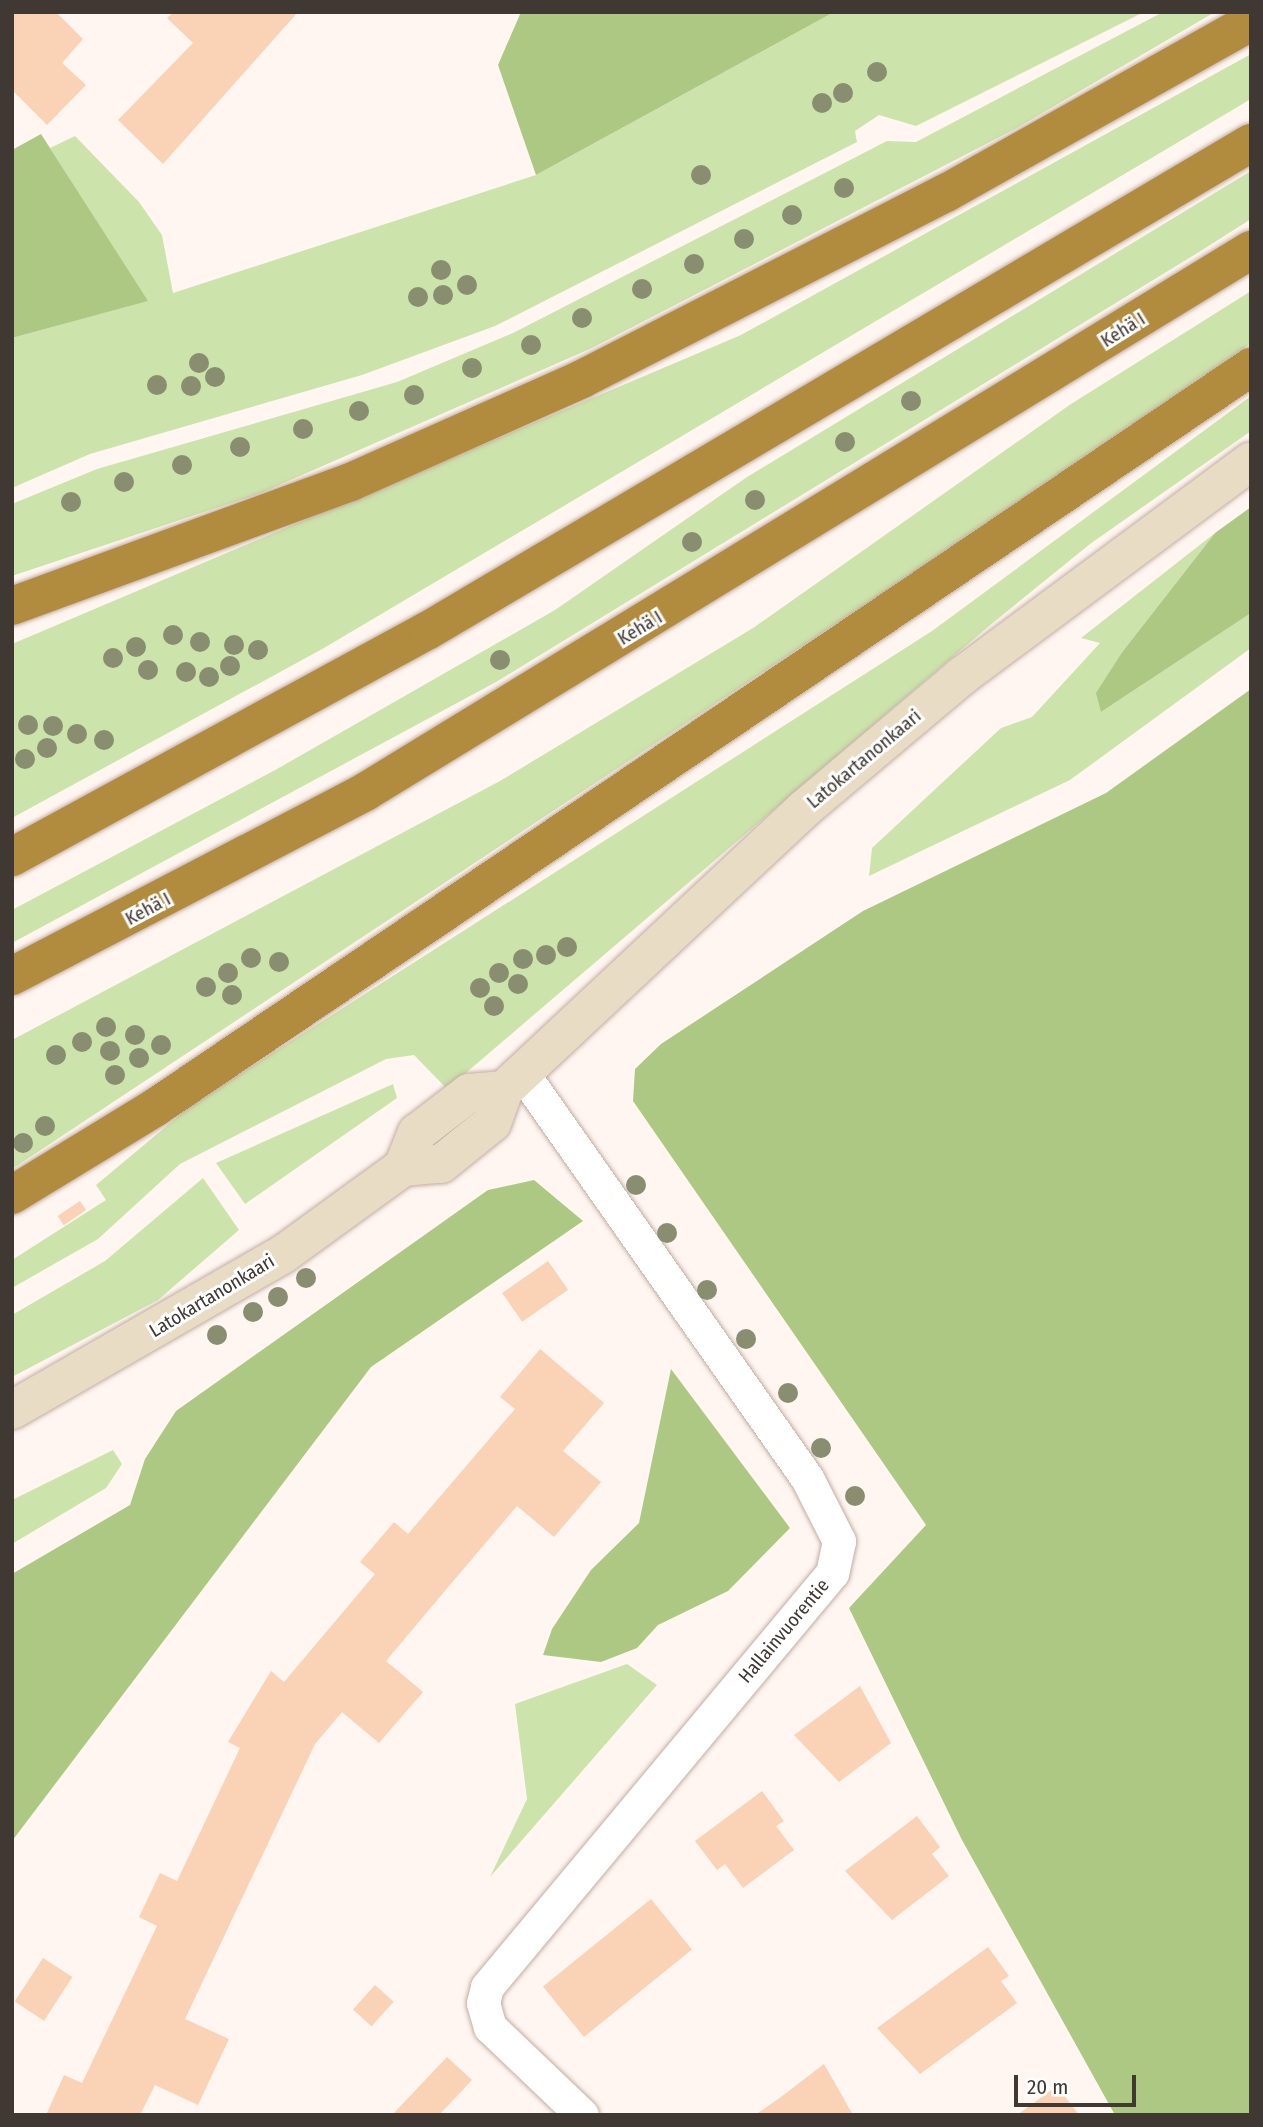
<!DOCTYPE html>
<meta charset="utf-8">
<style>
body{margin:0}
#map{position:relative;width:1263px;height:2127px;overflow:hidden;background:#fff6f1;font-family:"Fira Sans Condensed",sans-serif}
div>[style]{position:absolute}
.green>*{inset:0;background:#cce4ab}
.forest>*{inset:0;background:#acc882}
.building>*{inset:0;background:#fad2b6;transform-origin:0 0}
.roads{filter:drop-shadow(0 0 2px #c2ada2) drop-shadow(0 0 2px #c2ada2)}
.street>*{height:33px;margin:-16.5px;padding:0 16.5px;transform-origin:16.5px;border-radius:16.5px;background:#fff}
.secondary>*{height:38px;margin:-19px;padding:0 19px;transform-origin:19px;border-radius:19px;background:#e8dcc5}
.highway>*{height:38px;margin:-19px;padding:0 19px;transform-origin:19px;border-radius:19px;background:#b18b3e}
.trees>*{width:20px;height:20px;margin:-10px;border-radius:50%;background:#888e6f}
span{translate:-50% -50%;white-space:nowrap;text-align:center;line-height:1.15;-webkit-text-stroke:6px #fff;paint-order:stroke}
.street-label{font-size:19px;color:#403833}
.frame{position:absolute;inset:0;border:14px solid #403833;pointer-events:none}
.scale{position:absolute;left:1014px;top:2075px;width:122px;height:32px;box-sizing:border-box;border:4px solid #403833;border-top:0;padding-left:9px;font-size:21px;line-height:24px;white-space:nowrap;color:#403833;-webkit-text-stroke:5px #fff;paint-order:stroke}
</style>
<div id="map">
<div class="green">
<i style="clip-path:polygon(834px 12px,1144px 12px,916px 126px,879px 115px,855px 131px,857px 142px,495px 326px,362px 375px,90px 454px,12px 488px,12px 338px,147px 301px,50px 148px,75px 136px,139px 202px,162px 235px,173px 293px,536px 175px)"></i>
<i style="clip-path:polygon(1163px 12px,1215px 12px,1015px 129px,592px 348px,261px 493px,12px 576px,12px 504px,97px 469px,397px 382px,513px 333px,887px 141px,916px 142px)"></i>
<i style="clip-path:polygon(1251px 54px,1251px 99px,324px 648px,12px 818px,12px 644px,741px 335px)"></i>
<i style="clip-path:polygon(1251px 171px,1251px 219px,1199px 252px,496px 682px,12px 943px,12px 910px,277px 769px,555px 610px,747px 477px)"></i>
<i style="clip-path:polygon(1251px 291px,1251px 343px,1165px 406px,12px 1169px,12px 1040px,500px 781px,753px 628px,1071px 404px)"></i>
<i style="clip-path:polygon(1251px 396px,1251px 431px,1090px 544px,989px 626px,447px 1089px,414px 1055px,386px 1059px,180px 1164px,98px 1239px,12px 1288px,12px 1260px,106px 1200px,96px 1185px,193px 1104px,932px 631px)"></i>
<i style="clip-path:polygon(1215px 533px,1123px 651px,1101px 712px,1251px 613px,1251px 648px,1070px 780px,869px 876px,872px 848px,1001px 728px,1032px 717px,1100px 643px,1081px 638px)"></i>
<i style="clip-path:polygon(393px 1084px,397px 1098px,245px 1204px,216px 1163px)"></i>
<i style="clip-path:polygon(203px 1178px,239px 1230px,158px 1300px,12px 1377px,12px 1315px,105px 1261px)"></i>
<i style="clip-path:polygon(113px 1450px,122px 1464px,106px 1488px,12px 1544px,12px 1500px)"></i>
<i style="clip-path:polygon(627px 1664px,657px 1685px,490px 1877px,527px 1799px,515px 1704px)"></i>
</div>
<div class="forest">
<i style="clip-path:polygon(521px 12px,834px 12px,536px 175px,498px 65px)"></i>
<i style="clip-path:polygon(41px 134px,148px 301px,12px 338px,12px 150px)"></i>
<i style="clip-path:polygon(1251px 507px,1251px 613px,1101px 712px,1096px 693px,1123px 651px,1215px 533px)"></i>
<i style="clip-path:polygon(1251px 689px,1251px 2115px,1115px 2115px,962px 1840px,849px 1608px,926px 1525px,633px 1101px,635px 1069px,661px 1044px,863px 911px,1106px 793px)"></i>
<i style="clip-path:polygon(534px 1180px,583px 1221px,371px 1367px,12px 1841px,12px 1574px,130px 1505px,145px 1459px,176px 1411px,488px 1190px)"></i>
<i style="clip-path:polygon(671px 1369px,790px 1528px,728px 1591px,658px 1625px,637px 1648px,601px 1662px,543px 1655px,552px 1629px,591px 1570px,639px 1523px)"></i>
</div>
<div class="building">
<i style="clip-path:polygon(12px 12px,56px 12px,83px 39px,62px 63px,86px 85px,47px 125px,12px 90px)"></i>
<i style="clip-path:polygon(174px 12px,298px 12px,163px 164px,118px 120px,193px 43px,167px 18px)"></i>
<i style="left:80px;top:1201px;width:11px;height:27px;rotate:56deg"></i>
<i style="left:548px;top:1261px;width:35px;height:56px;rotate:55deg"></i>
<i style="clip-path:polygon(540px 1349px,604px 1403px,563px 1451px,601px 1482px,554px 1537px,517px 1506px,449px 1586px,386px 1661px,423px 1692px,379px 1743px,342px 1712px,315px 1744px,185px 2019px,229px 2039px,198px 2105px,155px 2085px,140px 2115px,46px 2115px,64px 2075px,82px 2083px,157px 1926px,139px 1917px,160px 1873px,177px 1881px,240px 1748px,228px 1742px,271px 1671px,284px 1682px,375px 1574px,360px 1562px,394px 1522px,408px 1534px,515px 1409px,500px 1397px)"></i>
<i style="clip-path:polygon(860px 1686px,891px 1743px,839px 1782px,794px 1735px)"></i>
<i style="clip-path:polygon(762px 1791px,784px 1821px,776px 1826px,794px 1850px,743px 1888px,725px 1864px,717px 1870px,695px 1841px)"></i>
<i style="clip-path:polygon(917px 1816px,940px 1847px,932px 1854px,949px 1876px,892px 1920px,845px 1871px)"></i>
<i style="left:651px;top:1899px;width:65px;height:139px;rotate:51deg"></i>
<i style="clip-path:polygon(988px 1947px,1009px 1976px,1001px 1981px,1017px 2003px,920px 2074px,877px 2028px)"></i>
<i style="left:43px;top:1958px;width:35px;height:52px;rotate:33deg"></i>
<i style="left:375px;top:1985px;width:25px;height:33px;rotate:42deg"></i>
<i style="clip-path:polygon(447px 2057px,472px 2080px,439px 2115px,392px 2115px)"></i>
<i style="clip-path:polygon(824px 2064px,853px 2115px,755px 2115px,781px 2097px)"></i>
<i style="clip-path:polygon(1057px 2086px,1079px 2115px,1017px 2115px,1035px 2102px)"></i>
</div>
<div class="roads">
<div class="street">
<i style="left:523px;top:1074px;width:494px;rotate:54.9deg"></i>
<i style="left:807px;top:1478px;width:71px;rotate:63.1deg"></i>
<i style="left:839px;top:1541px;width:33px;rotate:102deg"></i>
<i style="left:832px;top:1573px;width:539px;rotate:129.81deg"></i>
<i style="left:487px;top:1987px;width:16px;rotate:104deg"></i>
<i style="left:483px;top:2003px;width:25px;rotate:74deg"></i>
<i style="left:490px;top:2027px;width:127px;rotate:43.7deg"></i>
</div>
<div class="secondary">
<i style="left:403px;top:1167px;width:38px;rotate:-5deg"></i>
<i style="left:441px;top:1164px;width:65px;rotate:-38.8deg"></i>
<i style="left:492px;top:1123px;width:35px;rotate:-70deg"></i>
<i style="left:504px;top:1090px;width:411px;rotate:-43.1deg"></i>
<i style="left:804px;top:809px;width:207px;rotate:-40.1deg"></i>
<i style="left:962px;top:676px;width:360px;rotate:-36.6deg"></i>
<i style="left:12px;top:1410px;width:311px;rotate:-29.9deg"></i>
<i style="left:282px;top:1255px;width:150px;rotate:-36deg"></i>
<i style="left:403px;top:1167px;width:37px;rotate:-68deg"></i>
<i style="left:417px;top:1133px;width:66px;rotate:-37.6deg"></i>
<i style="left:469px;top:1093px;width:35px;rotate:-5deg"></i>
</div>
<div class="highway">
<i style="left:12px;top:606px;width:361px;rotate:-20.1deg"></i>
<i style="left:351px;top:482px;width:253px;rotate:-24deg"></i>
<i style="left:582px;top:379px;width:409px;rotate:-27.1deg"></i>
<i style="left:946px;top:193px;width:350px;rotate:-29.3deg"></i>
<i style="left:12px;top:857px;width:473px;rotate:-28.6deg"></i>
<i style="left:427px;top:631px;width:958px;rotate:-30.64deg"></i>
<i style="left:12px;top:976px;width:398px;rotate:-27.5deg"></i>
<i style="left:365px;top:792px;width:1039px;rotate:-31.46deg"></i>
<i style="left:12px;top:1195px;width:169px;rotate:-31.4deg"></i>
<i style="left:156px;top:1107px;width:1322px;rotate:-34.05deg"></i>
</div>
</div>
<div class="trees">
<i style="left:877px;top:72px"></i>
<i style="left:843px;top:93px"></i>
<i style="left:822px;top:103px"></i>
<i style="left:701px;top:175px"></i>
<i style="left:844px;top:188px"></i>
<i style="left:792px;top:215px"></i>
<i style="left:744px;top:239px"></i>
<i style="left:694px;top:264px"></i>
<i style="left:441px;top:270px"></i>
<i style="left:467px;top:285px"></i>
<i style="left:642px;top:289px"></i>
<i style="left:443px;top:295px"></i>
<i style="left:418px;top:297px"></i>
<i style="left:582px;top:318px"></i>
<i style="left:531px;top:345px"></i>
<i style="left:199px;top:363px"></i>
<i style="left:472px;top:368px"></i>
<i style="left:215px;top:377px"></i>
<i style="left:157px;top:385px"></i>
<i style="left:191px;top:386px"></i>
<i style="left:414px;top:395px"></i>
<i style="left:911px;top:401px"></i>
<i style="left:359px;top:411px"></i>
<i style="left:303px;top:429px"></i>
<i style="left:845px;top:442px"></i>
<i style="left:240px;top:447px"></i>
<i style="left:182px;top:465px"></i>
<i style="left:124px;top:482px"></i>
<i style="left:755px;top:500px"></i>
<i style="left:71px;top:502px"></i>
<i style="left:692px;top:542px"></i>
<i style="left:173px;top:635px"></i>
<i style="left:200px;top:642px"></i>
<i style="left:234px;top:645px"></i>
<i style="left:136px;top:647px"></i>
<i style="left:258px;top:650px"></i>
<i style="left:113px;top:658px"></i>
<i style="left:500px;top:660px"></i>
<i style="left:230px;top:666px"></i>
<i style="left:148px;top:670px"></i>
<i style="left:186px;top:672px"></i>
<i style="left:209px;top:677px"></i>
<i style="left:28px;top:725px"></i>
<i style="left:53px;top:726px"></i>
<i style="left:77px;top:734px"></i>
<i style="left:104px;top:740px"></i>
<i style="left:47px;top:748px"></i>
<i style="left:25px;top:759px"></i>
<i style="left:567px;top:947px"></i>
<i style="left:546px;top:955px"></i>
<i style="left:251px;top:958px"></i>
<i style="left:523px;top:959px"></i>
<i style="left:279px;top:962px"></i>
<i style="left:228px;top:973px"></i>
<i style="left:499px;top:973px"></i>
<i style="left:518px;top:984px"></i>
<i style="left:206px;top:987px"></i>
<i style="left:480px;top:988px"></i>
<i style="left:232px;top:995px"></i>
<i style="left:494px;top:1006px"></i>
<i style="left:106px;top:1027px"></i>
<i style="left:135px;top:1035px"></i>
<i style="left:82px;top:1042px"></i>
<i style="left:161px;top:1045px"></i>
<i style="left:110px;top:1051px"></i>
<i style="left:56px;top:1055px"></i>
<i style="left:139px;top:1058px"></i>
<i style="left:115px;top:1075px"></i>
<i style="left:45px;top:1126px"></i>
<i style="left:23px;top:1143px"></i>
<i style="left:636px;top:1185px"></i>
<i style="left:667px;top:1233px"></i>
<i style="left:306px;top:1278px"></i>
<i style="left:707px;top:1290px"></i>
<i style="left:278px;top:1297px"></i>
<i style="left:253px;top:1312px"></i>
<i style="left:217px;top:1335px"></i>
<i style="left:746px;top:1339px"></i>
<i style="left:788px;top:1393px"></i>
<i style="left:821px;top:1448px"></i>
<i style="left:855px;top:1496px"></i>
</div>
<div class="street-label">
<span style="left:1123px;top:330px;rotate:-32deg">Kehä I</span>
<span style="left:640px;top:628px;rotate:-31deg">Kehä I</span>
<span style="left:864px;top:759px;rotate:-40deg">Latokartanonkaari</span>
<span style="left:148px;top:909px;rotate:-28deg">Kehä I</span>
<span style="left:212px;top:1296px;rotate:-31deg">Latokartanonkaari</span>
<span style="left:784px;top:1631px;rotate:-50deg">Hallainvuorentie</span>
</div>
<div class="frame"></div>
<div class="scale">20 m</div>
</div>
